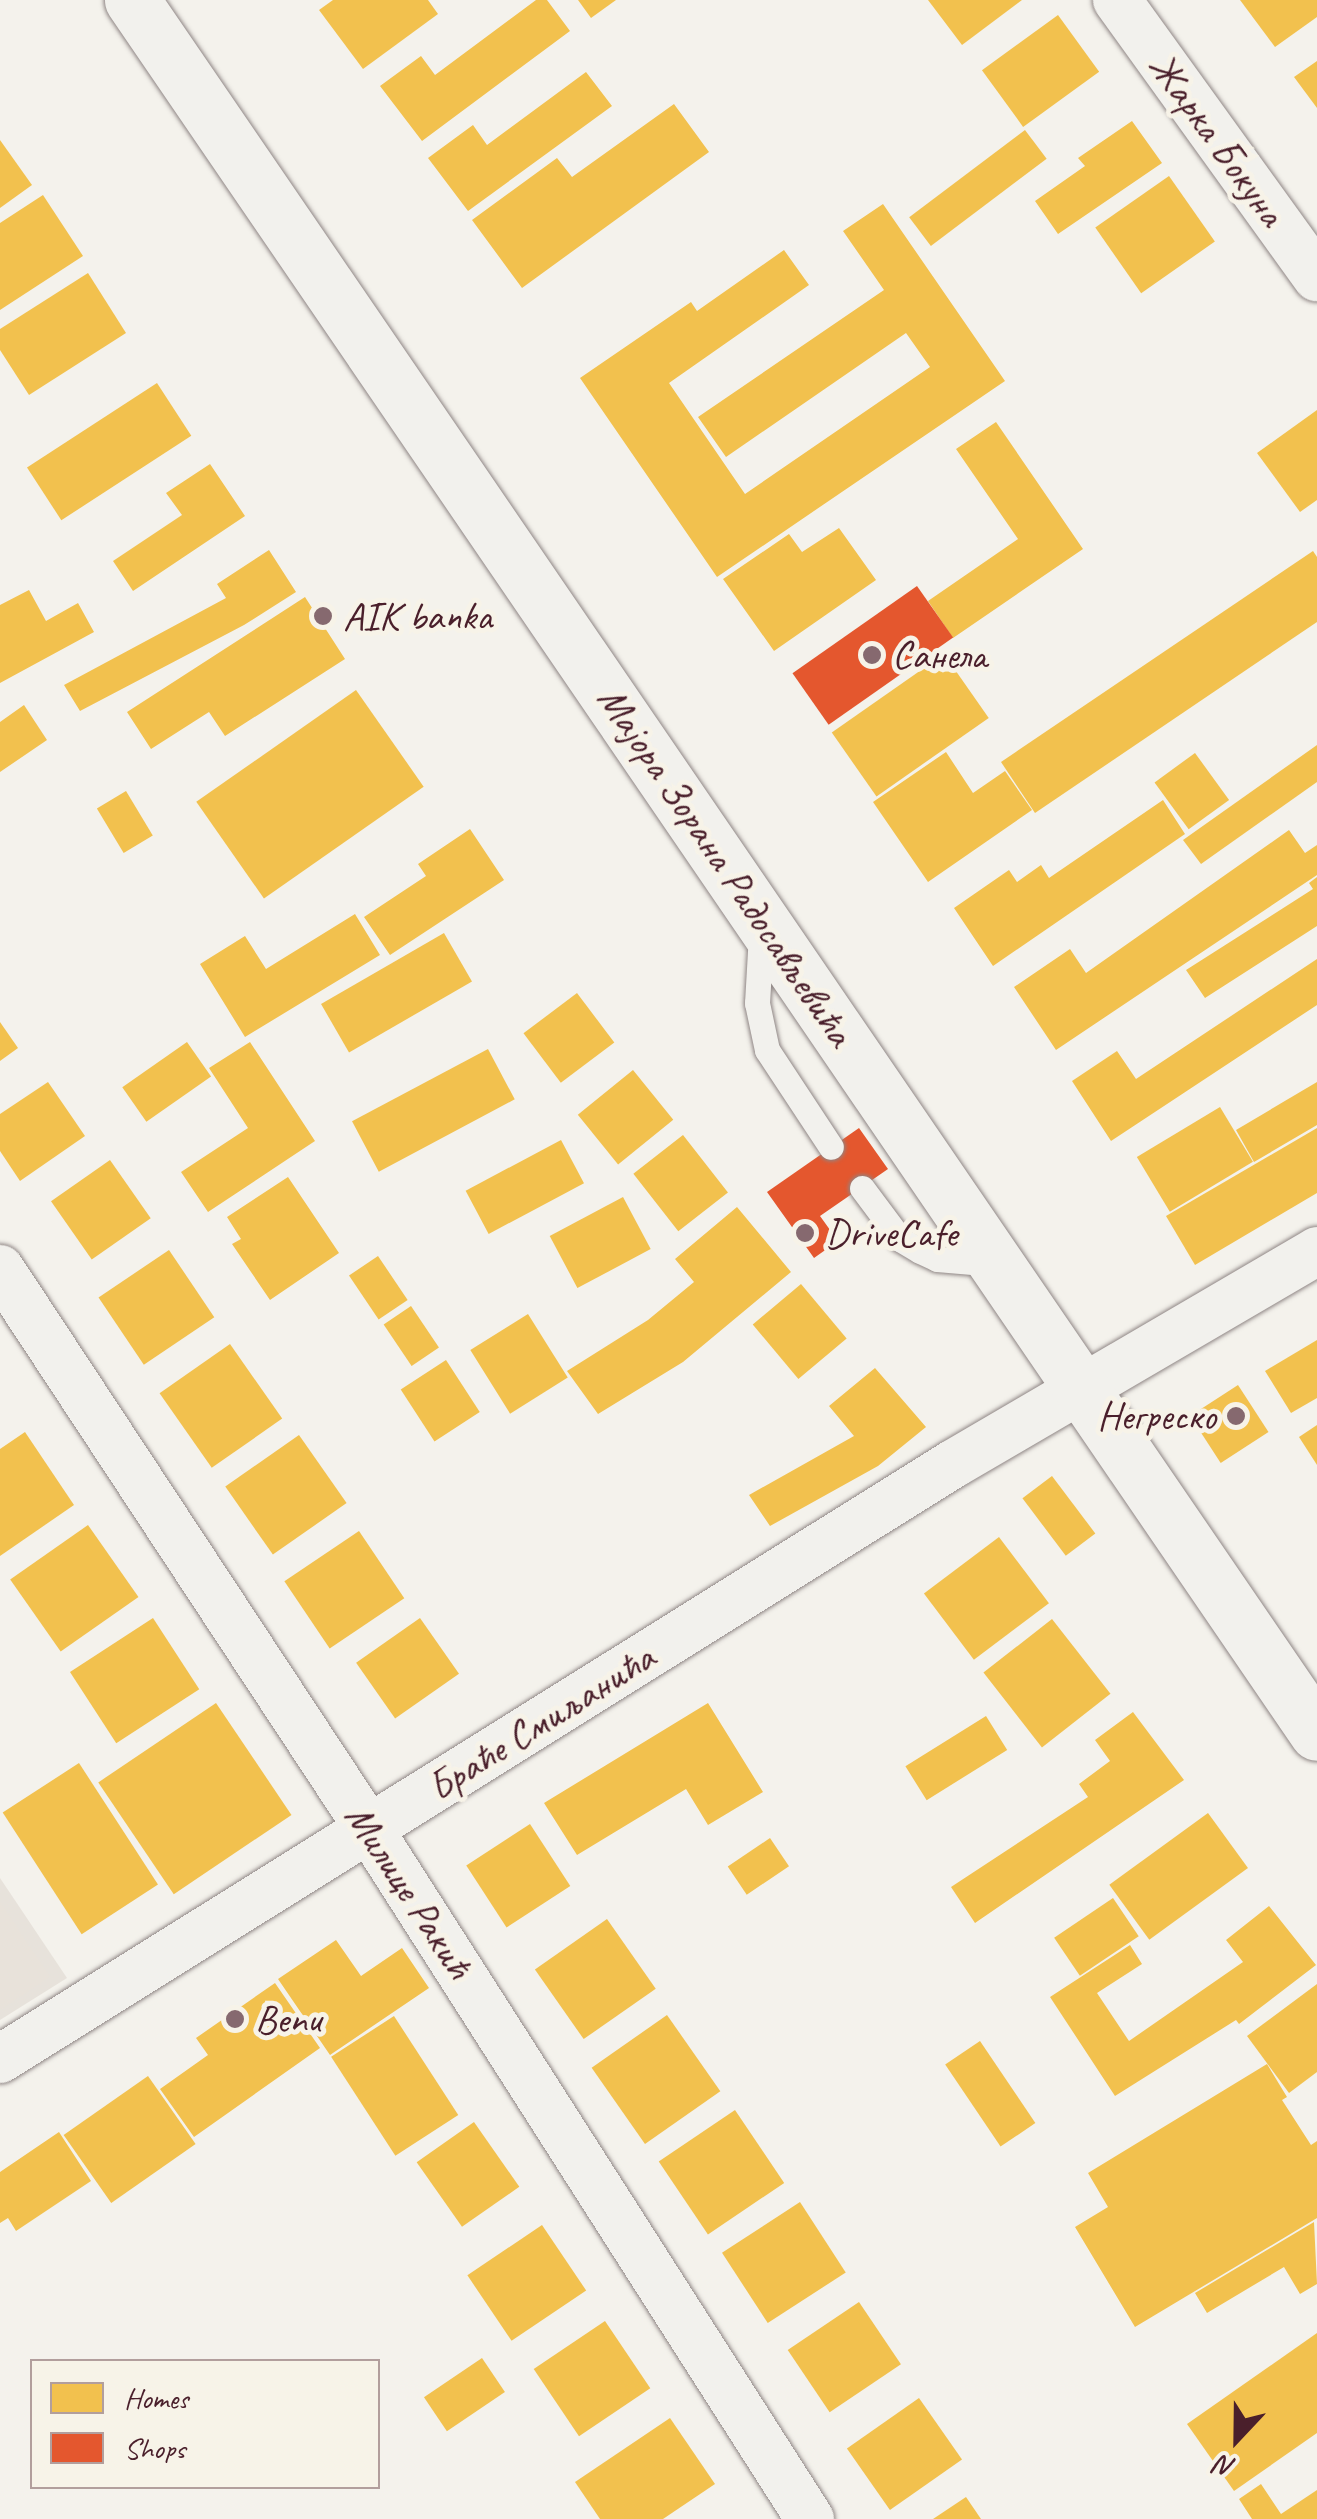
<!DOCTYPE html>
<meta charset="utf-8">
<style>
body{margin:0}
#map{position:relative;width:1317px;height:2519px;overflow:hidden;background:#f4f2ec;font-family:Caveat,sans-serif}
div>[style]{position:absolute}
.built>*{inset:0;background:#e7e2db}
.green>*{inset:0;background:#e8e2da}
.homes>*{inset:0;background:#f2c14e;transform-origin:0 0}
.shops>*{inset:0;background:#e4572e;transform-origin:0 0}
.roads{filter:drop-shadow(0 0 2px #8f8685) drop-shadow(0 0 2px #8f8685)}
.lane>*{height:25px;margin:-12.5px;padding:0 12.5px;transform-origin:12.5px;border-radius:12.5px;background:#f2f1ed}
.street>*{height:48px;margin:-24px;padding:0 24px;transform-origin:24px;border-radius:24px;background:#f2f1ed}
.secondary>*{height:55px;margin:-27.5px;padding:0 27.5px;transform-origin:27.5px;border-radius:27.5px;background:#f2f1ed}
.dots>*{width:28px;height:28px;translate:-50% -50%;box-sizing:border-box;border:5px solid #f7f3e8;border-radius:50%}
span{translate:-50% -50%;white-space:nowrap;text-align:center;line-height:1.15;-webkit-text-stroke:10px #f7f3e8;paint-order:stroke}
.street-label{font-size:40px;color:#4a1f2b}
.poi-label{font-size:40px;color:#4a1f2b}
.left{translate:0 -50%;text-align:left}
.right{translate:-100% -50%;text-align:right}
.legend{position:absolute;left:30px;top:2359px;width:350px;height:130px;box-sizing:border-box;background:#f7f3e8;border:2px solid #b29e9c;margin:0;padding:12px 18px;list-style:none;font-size:30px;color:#4a1f2b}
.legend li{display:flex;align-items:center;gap:20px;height:50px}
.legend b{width:50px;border:2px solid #b29e9c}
.north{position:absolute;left:1187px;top:2389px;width:100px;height:100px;-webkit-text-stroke:8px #f7f3e8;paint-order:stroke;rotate:202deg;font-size:28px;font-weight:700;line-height:40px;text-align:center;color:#4a1f2b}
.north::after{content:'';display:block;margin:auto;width:35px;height:45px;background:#4a1f2b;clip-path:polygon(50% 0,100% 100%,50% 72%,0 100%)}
</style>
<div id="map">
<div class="built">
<i style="clip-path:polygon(0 1878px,67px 1978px,0 2020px)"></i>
</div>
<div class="green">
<i style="clip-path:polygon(0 1902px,50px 1977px,0 2010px)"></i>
</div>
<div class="homes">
<i style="clip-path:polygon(333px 0,428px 0,438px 14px,363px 69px,319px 10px)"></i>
<i style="clip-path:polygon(536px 0,547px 0,570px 31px,422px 141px,380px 86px,421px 56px,435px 75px)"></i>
<i style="clip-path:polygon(578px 0,616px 0,591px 18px)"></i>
<i style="clip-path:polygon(928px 0,1022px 0,962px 45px)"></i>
<i style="clip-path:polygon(1240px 0,1317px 0,1317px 17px,1275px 47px)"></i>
<i style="left:1058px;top:15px;width:70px;height:94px;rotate:54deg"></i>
<i style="clip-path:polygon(1317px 61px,1317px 108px,1294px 77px)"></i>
<i style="clip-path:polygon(586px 72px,612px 106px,468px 211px,428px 158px,473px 125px,487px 145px)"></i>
<i style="clip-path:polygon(674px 104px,709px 152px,522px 288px,472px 220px,557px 158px,572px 177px)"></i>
<i style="clip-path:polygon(1132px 121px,1162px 163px,1058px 234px,1035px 201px,1085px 166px,1078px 158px)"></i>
<i style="left:1025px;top:130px;width:36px;height:145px;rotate:53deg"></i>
<i style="clip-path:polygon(0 140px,32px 185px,0 208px)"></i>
<i style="left:1169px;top:176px;width:80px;height:90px;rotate:55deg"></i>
<i style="clip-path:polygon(43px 195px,83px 256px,0 310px,0 223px)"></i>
<i style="clip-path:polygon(883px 204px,1005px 381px,717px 577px,580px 378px,691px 302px,697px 311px,784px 250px,809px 285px,669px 383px,745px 494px,930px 367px,906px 333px,726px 457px,698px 417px,884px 290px,843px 231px)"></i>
<i style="clip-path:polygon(88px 273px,126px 333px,29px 395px,0 350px,0 329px)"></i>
<i style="left:157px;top:383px;width:63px;height:155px;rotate:57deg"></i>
<i style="clip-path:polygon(1317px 410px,1317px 500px,1300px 512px,1257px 453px)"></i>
<i style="clip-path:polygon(996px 422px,1083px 549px,953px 638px,928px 601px,1018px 539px,956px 449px)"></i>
<i style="clip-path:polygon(210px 464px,245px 516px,133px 591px,113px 561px,182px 515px,166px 493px)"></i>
<i style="clip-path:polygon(839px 528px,876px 580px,774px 651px,723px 579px,789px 534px,802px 552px)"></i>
<i style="clip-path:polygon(269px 550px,296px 592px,244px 625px,80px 711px,64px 685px,226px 598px,217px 584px)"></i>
<i style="clip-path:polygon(1313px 551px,1317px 557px,1317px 622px,1035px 813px,1001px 762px)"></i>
<i style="clip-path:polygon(29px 590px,46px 621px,78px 603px,94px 632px,0 683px,0 605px)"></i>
<i style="clip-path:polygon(305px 597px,345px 659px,225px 736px,209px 712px,151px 749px,127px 712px)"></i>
<i style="left:944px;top:654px;width:78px;height:137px;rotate:55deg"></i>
<i style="left:356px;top:690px;width:118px;height:195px;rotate:55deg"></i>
<i style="clip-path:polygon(24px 705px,47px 740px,0 772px,0 722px)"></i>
<i style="clip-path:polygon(1317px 745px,1317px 782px,1201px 864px,1183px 840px)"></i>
<i style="clip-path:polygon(946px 752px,973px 793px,1005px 771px,1032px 810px,928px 882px,873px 802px)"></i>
<i style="left:1195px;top:753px;width:58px;height:50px;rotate:54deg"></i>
<i style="left:126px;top:791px;width:52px;height:34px;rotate:59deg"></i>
<i style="clip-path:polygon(1163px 800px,1185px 834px,993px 966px,954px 908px,1009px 870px,1017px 882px,1041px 865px,1049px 878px)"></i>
<i style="clip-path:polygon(470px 829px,504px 880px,390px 955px,364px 917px,426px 876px,418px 864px)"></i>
<i style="clip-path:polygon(1289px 830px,1305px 853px,1317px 845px,1317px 875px,1056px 1050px,1014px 987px,1070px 949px,1086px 973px)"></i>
<i style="clip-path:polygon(1317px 877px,1317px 926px,1205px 998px,1186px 970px,1313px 889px,1309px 883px)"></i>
<i style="clip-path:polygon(355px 914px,380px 955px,245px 1037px,200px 964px,245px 936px,266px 969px)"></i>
<i style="left:444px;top:933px;width:56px;height:142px;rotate:60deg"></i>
<i style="clip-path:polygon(1317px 959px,1317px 1005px,1111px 1141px,1072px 1081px,1117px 1051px,1136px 1079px)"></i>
<i style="left:577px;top:993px;width:62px;height:67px;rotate:53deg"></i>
<i style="clip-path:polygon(0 1022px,18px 1048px,0 1061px)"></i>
<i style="left:187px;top:1042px;width:42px;height:79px;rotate:55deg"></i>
<i style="clip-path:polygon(250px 1042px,315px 1141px,208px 1212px,181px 1172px,248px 1128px,209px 1068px)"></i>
<i style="left:488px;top:1049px;width:57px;height:154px;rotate:62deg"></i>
<i style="left:633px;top:1070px;width:64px;height:71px;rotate:51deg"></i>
<i style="clip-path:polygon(48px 1082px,85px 1136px,20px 1181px,0 1151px,0 1114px)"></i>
<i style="clip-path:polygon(1317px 1082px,1317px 1125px,1254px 1162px,1236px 1130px)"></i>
<i style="left:1220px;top:1107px;width:64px;height:97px;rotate:59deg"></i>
<i style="clip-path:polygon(1317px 1128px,1317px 1193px,1195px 1265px,1166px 1216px)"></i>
<i style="left:683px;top:1135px;width:73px;height:63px;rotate:52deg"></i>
<i style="left:561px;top:1140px;width:49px;height:108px;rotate:62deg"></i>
<i style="left:110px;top:1160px;width:71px;height:72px;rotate:55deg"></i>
<i style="clip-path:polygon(288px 1177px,339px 1253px,270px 1300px,232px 1244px,241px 1239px,227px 1217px)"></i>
<i style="left:623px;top:1197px;width:59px;height:83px;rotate:62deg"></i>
<i style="clip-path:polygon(737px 1207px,791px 1272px,683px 1362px,598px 1414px,567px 1371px,648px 1320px,694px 1282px,675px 1259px)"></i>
<i style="left:169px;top:1250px;width:81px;height:85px;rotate:56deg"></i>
<i style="left:378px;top:1256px;width:53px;height:35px;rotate:56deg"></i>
<i style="left:801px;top:1284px;width:71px;height:63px;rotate:50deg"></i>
<i style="left:411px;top:1306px;width:50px;height:33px;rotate:56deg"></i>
<i style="left:528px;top:1314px;width:75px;height:68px;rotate:58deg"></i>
<i style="clip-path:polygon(1317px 1340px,1317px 1398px,1291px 1413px,1265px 1371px)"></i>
<i style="left:230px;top:1344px;width:91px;height:86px;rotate:55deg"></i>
<i style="left:446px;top:1360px;width:62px;height:54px;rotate:57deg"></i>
<i style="clip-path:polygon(875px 1368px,926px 1427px,878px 1466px,770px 1526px,749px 1495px,854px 1436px,829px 1406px)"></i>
<i style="left:1238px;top:1385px;width:56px;height:57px;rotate:57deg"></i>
<i style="clip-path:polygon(1317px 1425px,1317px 1465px,1299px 1437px)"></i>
<i style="clip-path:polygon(25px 1432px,74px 1505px,0 1556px,0 1449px)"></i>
<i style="left:299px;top:1435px;width:83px;height:90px;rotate:55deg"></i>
<i style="left:1052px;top:1476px;width:72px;height:37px;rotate:53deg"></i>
<i style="left:88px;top:1525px;width:88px;height:95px;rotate:55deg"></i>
<i style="left:359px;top:1531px;width:81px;height:90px;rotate:56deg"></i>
<i style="left:999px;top:1537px;width:83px;height:94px;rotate:53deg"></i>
<i style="left:153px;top:1618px;width:85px;height:99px;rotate:57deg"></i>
<i style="left:420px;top:1618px;width:68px;height:78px;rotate:55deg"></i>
<i style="left:1052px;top:1619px;width:95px;height:87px;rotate:52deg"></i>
<i style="left:216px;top:1703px;width:135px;height:142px;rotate:56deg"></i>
<i style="clip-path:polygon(708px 1703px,763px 1792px,708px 1825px,686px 1789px,577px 1855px,544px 1803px)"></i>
<i style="clip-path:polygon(1133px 1712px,1184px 1780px,975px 1923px,951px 1887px,1088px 1797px,1079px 1784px,1110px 1761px,1095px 1740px)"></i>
<i style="left:986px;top:1716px;width:40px;height:95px;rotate:58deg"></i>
<i style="left:79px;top:1763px;width:145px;height:91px;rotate:57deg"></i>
<i style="left:1208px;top:1813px;width:68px;height:122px;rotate:54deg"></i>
<i style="left:530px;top:1824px;width:74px;height:76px;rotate:57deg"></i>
<i style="left:770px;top:1838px;width:34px;height:51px;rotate:56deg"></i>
<i style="left:1113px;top:1898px;width:46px;height:71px;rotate:56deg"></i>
<i style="clip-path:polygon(1269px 1906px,1316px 1965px,1239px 2024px,1236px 2020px,1115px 2096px,1050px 1997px,1130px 1945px,1142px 1964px,1097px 1993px,1129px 2041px,1243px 1962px,1226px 1940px)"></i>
<i style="left:607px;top:1919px;width:85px;height:88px;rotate:55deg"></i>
<i style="clip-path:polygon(336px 1940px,361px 1976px,402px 1948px,429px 1988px,330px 2055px,278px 1979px)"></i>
<i style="clip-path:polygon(275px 1983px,320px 2048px,194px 2137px,160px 2089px,208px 2055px,196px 2038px)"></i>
<i style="clip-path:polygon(1317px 1984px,1317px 2072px,1289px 2093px,1247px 2036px)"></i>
<i style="left:667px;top:2015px;width:93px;height:92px;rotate:55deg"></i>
<i style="left:394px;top:2016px;width:118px;height:75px;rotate:57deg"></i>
<i style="left:980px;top:2041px;width:99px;height:42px;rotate:56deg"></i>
<i style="clip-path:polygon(1267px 2064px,1287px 2097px,1282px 2100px,1311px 2145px,1317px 2141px,1317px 2218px,1135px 2327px,1075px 2227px,1108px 2207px,1088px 2173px)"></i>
<i style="left:148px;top:2076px;width:83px;height:103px;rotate:55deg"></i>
<i style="left:735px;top:2110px;width:88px;height:92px;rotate:56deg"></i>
<i style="left:474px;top:2122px;width:79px;height:70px;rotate:55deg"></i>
<i style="clip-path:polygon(59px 2132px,91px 2181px,16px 2231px,8px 2218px,0 2223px,0 2172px)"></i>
<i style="left:800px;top:2202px;width:84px;height:93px;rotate:57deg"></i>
<i style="clip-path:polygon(1314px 2222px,1317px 2284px,1300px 2294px,1284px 2267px,1207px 2313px,1195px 2293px)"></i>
<i style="left:542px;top:2225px;width:79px;height:90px;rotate:56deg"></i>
<i style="left:859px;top:2302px;width:75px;height:86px;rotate:56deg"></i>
<i style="left:605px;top:2321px;width:81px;height:86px;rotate:56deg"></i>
<i style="clip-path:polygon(1317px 2333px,1317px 2433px,1234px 2491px,1187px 2424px)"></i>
<i style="left:482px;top:2358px;width:41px;height:70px;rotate:56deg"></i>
<i style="left:919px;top:2398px;width:75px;height:88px;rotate:55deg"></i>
<i style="clip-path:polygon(670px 2418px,715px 2484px,663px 2519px,600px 2519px,575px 2482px)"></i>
<i style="clip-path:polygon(1261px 2484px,1281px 2514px,1317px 2490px,1317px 2519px,1252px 2519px,1239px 2499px)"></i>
<i style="clip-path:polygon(966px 2497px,981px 2519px,933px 2519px)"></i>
</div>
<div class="shops">
<i style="left:917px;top:586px;width:63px;height:152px;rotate:55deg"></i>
<i style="clip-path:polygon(859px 1128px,888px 1169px,820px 1216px,838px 1241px,814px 1258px,767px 1192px)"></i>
</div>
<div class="roads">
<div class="lane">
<i style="left:761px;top:934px;width:69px;rotate:93.3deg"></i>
<i style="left:757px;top:1003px;width:48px;rotate:78deg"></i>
<i style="left:767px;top:1050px;width:116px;rotate:56.6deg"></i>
<i style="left:862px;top:1188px;width:64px;rotate:53.3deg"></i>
<i style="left:900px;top:1239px;width:23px;rotate:31deg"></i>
<i style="left:920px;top:1251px;width:19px;rotate:25deg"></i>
<i style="left:937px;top:1259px;width:59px;rotate:4.8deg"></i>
</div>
<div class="street">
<i style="left:1117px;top:0;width:342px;rotate:54.2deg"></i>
<i style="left:0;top:1269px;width:671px;rotate:56.62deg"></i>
<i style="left:369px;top:1829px;width:819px;rotate:57.42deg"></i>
<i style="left:0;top:2059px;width:1123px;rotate:-31.98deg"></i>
<i style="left:953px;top:1464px;width:422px;rotate:-30.3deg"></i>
</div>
<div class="secondary">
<i style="left:132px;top:0;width:2099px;rotate:55.64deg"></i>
</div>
</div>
<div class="dots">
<i style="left:323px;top:616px;background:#86696f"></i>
<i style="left:872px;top:655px;background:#86696f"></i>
<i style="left:805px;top:1233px;background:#86696f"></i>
<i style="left:1236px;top:1416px;background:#86696f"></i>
<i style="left:235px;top:2019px;background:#86696f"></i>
</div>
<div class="street-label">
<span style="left:1217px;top:139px;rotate:54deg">Жарка Бокуна</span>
<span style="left:726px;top:866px;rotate:56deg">Мајора Зорана Радосављевића</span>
<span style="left:541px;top:1722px;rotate:-32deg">Браће Смиљанића</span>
<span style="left:409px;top:1891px;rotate:57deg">Милице Ракић</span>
</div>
<div class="poi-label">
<span class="left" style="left:343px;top:616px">AIK banka</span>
<span class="left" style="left:892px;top:655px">Санела</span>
<span class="left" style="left:825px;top:1233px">DriveCafe</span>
<span class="right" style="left:1216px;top:1416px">Негреско</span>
<span class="left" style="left:255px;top:2019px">Benu</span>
</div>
<ul class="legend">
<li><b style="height:28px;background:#f2c14e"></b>Homes</li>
<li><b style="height:28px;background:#e4572e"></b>Shops</li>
</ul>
<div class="north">N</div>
</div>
